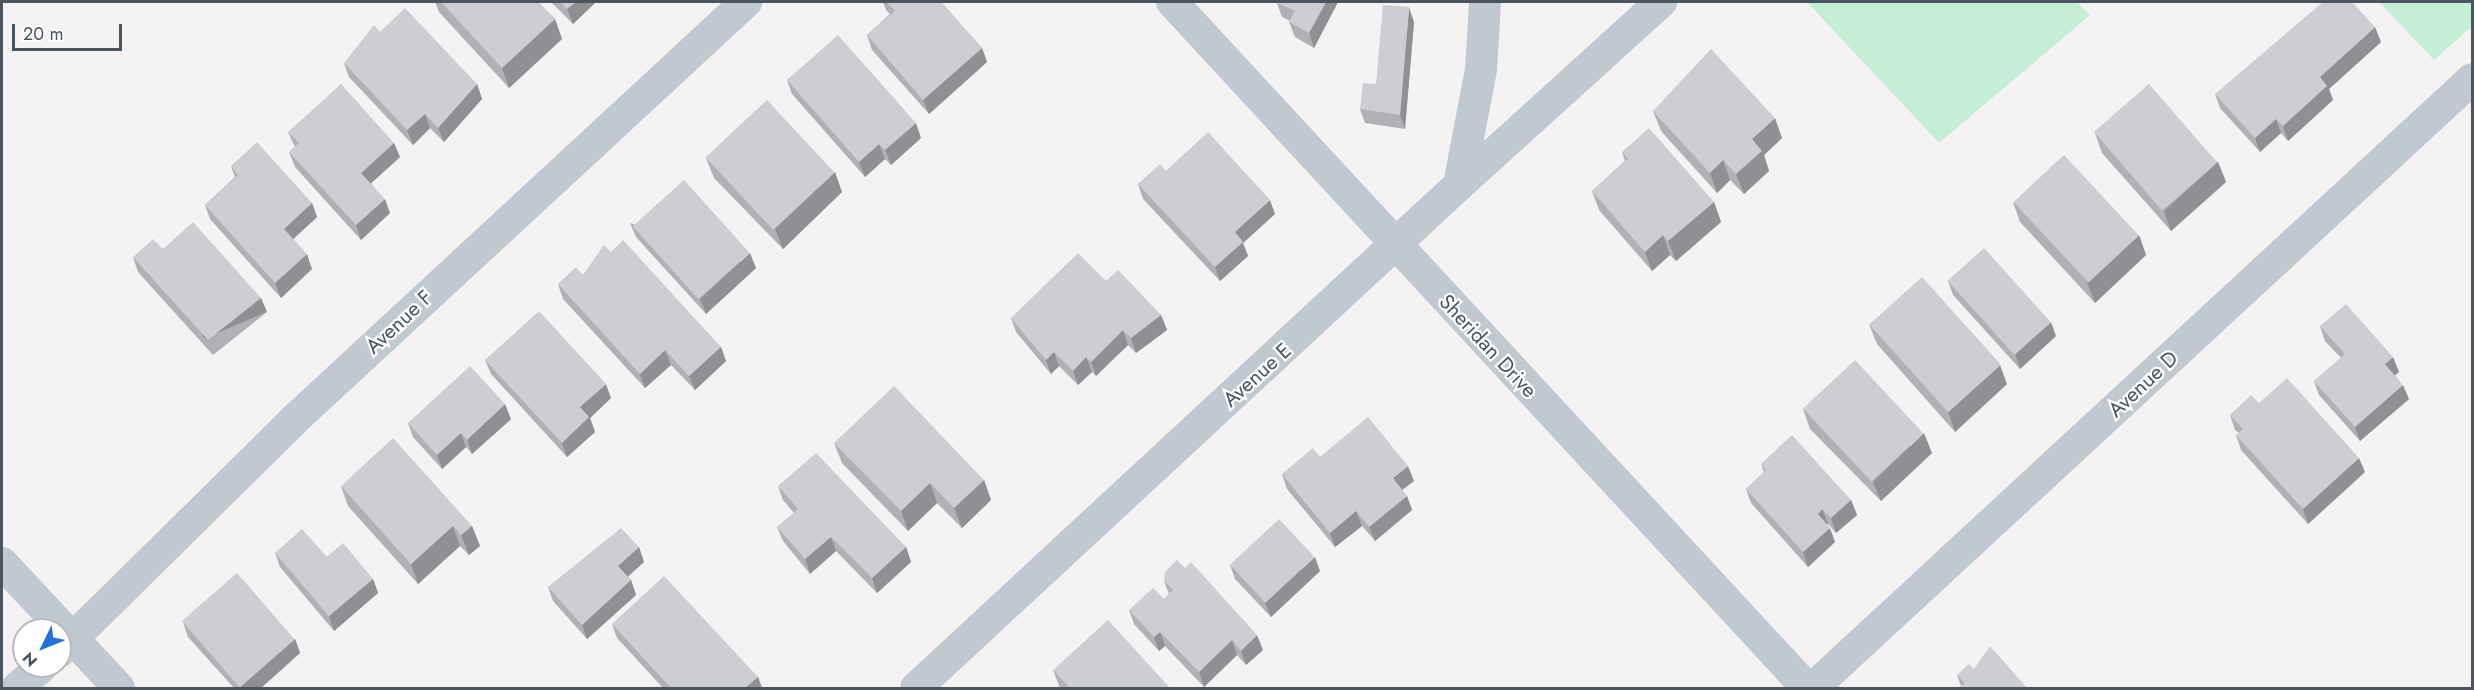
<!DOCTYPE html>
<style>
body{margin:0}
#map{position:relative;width:2474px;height:690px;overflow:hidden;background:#f4f2f2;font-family:Jost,sans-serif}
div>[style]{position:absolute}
.green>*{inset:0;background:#c5eed6}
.street>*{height:32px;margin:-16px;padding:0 16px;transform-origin:16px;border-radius:16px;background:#c1c9d0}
.wall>*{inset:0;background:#b0b1b6}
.shaded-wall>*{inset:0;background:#909094;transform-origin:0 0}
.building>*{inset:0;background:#cdced4;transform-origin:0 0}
span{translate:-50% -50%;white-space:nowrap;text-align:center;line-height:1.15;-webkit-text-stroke:4.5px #fff;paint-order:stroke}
.street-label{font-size:21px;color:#4b555f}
.frame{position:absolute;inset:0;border:3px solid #4b555f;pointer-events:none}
.north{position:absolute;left:12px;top:618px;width:60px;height:60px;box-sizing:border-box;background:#fff;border:2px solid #b7bbbf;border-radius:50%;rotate:227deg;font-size:16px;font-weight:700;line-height:24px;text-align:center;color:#4b555f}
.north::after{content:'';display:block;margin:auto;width:21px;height:27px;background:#2670da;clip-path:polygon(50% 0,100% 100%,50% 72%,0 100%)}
.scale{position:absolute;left:12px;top:24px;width:110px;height:27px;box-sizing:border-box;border:3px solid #4b555f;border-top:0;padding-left:8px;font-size:18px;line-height:21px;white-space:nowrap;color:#4b555f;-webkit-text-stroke:4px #fff;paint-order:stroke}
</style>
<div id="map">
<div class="green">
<i style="clip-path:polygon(1807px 2px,2077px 2px,2090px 15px,1939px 143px)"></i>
<i style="clip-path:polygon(2379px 2px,2472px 2px,2472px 26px,2434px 60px)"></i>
</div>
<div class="street">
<i style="left:1172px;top:2px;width:935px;rotate:47.21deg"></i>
<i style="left:1459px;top:185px;width:273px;rotate:-42.2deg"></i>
<i style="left:2px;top:563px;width:171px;rotate:46.9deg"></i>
<i style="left:60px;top:651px;width:329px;rotate:-44.6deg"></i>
<i style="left:294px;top:420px;width:616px;rotate:-42.76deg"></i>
<i style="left:17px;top:688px;width:33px;rotate:-41deg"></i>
<i style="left:916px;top:688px;width:740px;rotate:-42.81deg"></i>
<i style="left:1459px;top:185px;width:117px;rotate:-79.2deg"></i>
<i style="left:1481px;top:70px;width:68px;rotate:-86.6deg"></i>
<i style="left:1813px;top:688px;width:897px;rotate:-42.74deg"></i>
</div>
<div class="wall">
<i style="clip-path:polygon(435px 2px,538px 2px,555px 19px,562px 39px,509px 88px,439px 12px)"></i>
<i style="clip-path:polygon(551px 2px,596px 2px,573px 24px)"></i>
<i style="clip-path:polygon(883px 2px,941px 2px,982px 48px,987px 62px,929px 114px,872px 50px,867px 35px,890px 14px,886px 10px)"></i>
<i style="clip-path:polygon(1277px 2px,1338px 2px,1314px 48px,1295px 37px,1289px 22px,1290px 21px,1282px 17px,1277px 3px)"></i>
<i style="clip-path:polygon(1414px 22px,1405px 129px,1365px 123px,1360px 109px)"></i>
<i style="clip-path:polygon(380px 32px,477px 84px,482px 99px,444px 142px,430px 128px,413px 145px,349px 77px,344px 63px)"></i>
<i style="clip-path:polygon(2381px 42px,2329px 89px,2333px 100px,2288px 141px,2281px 133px,2260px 152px,2220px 108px,2215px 94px)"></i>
<i style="clip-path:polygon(787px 80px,921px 138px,891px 165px,885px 159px,865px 177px,792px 94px)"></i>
<i style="clip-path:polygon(1653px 111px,1782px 138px,1764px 155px,1769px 171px,1744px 194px,1730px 180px,1717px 193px,1661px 131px)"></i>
<i style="clip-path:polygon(288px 132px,394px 143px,400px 157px,371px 183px,390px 213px,361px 240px,295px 167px,289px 152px,295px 147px)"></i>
<i style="clip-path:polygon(2095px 133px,2218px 162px,2226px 182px,2171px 231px,2102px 153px)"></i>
<i style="clip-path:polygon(1622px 152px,1714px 202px,1721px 222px,1676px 261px,1670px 255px,1652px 271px,1599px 210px,1592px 191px,1625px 161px)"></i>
<i style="clip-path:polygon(706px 158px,842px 192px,783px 249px,714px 178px)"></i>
<i style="clip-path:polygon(231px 166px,312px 203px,317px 217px,293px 239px,312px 269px,281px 298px,210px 219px,205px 205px,235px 177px)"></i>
<i style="clip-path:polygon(1166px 171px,1275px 214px,1243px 243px,1248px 256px,1220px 281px,1143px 199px,1138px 184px)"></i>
<i style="clip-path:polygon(2013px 202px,2139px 235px,2146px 255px,2095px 303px,2020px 222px)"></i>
<i style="clip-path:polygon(630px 223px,756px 268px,706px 314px,636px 237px)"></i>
<i style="clip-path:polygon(163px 249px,261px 298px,267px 312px,213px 355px,138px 272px,133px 257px)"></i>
<i style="clip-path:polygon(611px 252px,721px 347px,726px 361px,695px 390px,671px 365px,645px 388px,563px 299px,558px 284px,583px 275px)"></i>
<i style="clip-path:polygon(1106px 281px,1161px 315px,1167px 330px,1136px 353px,1128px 345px,1096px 376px,1092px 372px,1078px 385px,1059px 366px,1051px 374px,1016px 332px,1011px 318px)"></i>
<i style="clip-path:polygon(1948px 281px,2056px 336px,2020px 369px,1953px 295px)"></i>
<i style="clip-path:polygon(1869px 324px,2007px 384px,1955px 432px,1877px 344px)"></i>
<i style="clip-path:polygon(2320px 326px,2399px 372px,2395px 375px,2409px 399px,2360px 441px,2319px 395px,2314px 381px,2341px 358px,2325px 341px)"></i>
<i style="clip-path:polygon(485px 360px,611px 398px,590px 418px,595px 432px,567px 457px,491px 374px)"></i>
<i style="clip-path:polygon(2259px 403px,2365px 472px,2308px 524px,2241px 450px,2236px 435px,2239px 433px,2235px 430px,2230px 415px)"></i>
<i style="clip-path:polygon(1803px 409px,1932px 453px,1881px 501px,1810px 429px)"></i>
<i style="clip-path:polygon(511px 419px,472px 454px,466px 447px,442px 469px,413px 437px,408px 423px)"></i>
<i style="clip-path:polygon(834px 443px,984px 480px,991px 500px,962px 528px,937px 503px,908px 531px,842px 463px)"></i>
<i style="clip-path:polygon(1320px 457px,1414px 481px,1402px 490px,1407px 496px,1412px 510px,1375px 541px,1362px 526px,1335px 547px,1287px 489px,1282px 474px)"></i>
<i style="clip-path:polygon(1761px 464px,1851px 500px,1857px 515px,1836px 533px,1828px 524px,1827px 524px,1835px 542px,1808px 567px,1751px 503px,1746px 489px,1764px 472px)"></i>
<i style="clip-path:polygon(341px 486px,472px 526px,480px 546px,469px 555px,460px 546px,418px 584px,348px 506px)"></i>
<i style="clip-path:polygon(778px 486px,906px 547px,911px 562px,877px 593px,836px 551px,810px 574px,783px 541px,777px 527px,794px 513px,783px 500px)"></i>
<i style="clip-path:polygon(639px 547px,644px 562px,628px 577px,631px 580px,636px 595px,587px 639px,553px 601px,548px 587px)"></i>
<i style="clip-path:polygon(275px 553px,327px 557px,373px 579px,378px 593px,334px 631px,280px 567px)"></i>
<i style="clip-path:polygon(1230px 565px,1320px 571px,1271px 617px,1235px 579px)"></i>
<i style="clip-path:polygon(1164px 581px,1263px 650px,1246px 665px,1237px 655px,1204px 687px,1165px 646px,1159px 651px,1134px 624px,1129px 610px,1164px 599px,1169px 594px)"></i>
<i style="clip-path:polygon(183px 622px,295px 639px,300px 653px,261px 688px,234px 688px,188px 637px)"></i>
<i style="clip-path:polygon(612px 624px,758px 677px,762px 688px,663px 688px,617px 638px)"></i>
<i style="clip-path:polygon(1974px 669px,2027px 688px,1961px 686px,1957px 675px)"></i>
<i style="clip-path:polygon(1053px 670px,1170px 688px,1060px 688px)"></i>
</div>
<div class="shaded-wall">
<i style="clip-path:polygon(576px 2px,596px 2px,573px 24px,567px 9px)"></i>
<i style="clip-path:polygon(1326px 2px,1338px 2px,1314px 48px,1309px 33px)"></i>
<i style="clip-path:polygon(1409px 7px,1414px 22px,1405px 129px,1400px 115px)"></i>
<i style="clip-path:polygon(555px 19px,562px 39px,509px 88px,502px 68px)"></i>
<i style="clip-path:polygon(2375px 27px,2381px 42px,2329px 89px,2333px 100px,2288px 141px,2283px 126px,2320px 77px)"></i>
<i style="clip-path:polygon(982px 48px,987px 62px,929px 114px,923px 100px)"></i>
<i style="clip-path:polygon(477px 84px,482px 99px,444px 142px,438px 128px)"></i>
<i style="clip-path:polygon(425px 114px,430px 128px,413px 145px,407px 130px)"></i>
<i style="clip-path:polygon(1775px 118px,1782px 138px,1764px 155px,1769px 171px,1744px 194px,1736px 174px,1752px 139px)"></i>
<i style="clip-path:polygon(2276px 119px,2281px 133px,2260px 152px,2255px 138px)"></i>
<i style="clip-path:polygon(916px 123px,921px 138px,891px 165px,885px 150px)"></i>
<i style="clip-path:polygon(394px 143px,400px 157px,367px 187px,361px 173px)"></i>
<i style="clip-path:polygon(879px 144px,885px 159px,865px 177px,859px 162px)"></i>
<i style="clip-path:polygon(1723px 160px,1730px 180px,1717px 193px,1710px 173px)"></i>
<i style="clip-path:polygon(2218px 162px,2226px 182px,2171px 231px,2164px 211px)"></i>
<i style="clip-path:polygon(835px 172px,842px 192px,783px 249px,775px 229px)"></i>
<i style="clip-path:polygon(385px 199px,390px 213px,361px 240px,356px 225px)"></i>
<i style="clip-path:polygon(1270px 200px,1275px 214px,1243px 243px,1248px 256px,1220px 281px,1215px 267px,1235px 232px)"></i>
<i style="clip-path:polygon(1714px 202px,1721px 222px,1676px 261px,1668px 241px)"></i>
<i style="clip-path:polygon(312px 203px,317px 217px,289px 243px,284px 229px)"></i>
<i style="clip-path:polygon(1663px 235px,1670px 255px,1652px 271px,1645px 252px)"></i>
<i style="clip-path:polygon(2139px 235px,2146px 255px,2095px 303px,2087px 283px)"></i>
<i style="clip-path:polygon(750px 253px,756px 268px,706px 314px,700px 299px)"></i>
<i style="clip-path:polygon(307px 254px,312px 269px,281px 298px,275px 283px)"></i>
<i style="left:261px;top:298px;width:15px;height:68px;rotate:67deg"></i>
<i style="clip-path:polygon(1161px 315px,1167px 330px,1136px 353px,1131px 338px)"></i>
<i style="clip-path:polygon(2051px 322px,2056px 336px,2020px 369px,2015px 354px)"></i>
<i style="clip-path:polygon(1123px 330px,1128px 345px,1096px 376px,1091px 362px)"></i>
<i style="clip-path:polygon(721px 347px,726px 361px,695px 390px,689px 376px)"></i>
<i style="clip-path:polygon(665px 350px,671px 365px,645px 388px,640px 374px)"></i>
<i style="clip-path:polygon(1054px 352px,1059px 366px,1051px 374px,1046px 360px)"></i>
<i style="clip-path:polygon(1086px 357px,1092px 372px,1078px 385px,1073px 371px)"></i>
<i style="clip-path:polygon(2393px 357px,2399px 372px,2391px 378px,2385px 364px)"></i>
<i style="clip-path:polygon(2000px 365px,2007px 384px,1955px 432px,1948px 412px)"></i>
<i style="clip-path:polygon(606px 384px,611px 398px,590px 418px,595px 432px,567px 457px,562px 443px,580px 407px)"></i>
<i style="clip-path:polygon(2403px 385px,2409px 399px,2360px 441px,2355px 427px)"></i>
<i style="clip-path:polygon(505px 404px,511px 419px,472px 454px,467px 440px)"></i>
<i style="clip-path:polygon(461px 433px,466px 447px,442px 469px,437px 455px)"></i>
<i style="clip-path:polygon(1924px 433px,1932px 453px,1881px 501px,1873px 482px)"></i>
<i style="clip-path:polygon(2359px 458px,2365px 472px,2308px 524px,2303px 509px)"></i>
<i style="clip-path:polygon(1408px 466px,1414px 481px,1398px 493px,1393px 478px)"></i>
<i style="clip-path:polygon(984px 480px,991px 500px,962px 528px,954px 508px)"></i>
<i style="clip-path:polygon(930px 483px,937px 503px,908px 531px,901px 511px)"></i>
<i style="clip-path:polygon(1407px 496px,1412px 510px,1375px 541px,1369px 527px)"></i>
<i style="clip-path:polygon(1851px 500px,1857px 515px,1836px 533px,1831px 518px)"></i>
<i style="clip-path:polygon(1822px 509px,1828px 524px,1823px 528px,1818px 514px)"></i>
<i style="clip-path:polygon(1356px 511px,1362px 526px,1335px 547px,1330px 533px)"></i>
<i style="clip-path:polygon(453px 526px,460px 546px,418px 584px,411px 564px)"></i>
<i style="clip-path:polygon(472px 526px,480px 546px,469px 555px,461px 535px)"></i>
<i style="clip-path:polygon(1830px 528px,1835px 542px,1808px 567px,1803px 552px)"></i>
<i style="clip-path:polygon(831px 537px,836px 551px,810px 574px,805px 559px)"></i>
<i style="clip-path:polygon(639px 547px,644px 562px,623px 580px,618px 566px)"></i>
<i style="clip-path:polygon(906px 547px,911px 562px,877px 593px,872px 578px)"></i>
<i style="clip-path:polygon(1315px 557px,1320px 571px,1271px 617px,1265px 603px)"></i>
<i style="clip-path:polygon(373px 579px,378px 593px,334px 631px,329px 616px)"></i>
<i style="clip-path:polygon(631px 580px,636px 595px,587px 639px,582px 625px)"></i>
<i style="clip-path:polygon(1160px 632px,1165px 646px,1159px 651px,1154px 637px)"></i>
<i style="clip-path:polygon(1257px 635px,1263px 650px,1246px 665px,1241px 651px)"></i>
<i style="clip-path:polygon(295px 639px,300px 653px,261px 688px,241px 688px,241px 687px)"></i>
<i style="clip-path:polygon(1232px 640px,1237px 655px,1204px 687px,1199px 672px)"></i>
<i style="clip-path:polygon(758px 677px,762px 688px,745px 688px)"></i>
</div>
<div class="building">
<i style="clip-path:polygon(441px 2px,538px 2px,555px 19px,502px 68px)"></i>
<i style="clip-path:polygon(560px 2px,576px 2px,567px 9px)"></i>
<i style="clip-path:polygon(887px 2px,941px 2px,982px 48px,923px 100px,867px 35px,895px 11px)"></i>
<i style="clip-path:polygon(1277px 2px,1326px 2px,1309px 33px,1289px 22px,1295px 11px,1277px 3px)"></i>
<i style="clip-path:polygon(2323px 2px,2352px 2px,2375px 27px,2320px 77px,2327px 86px,2283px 126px,2276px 119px,2255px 138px,2215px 94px)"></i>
<i style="clip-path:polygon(1383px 5px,1409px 7px,1400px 115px,1360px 109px,1363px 83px,1376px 84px)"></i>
<i style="clip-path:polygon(405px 8px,477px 84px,438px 128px,425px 114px,407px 130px,344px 63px,374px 25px,380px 32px)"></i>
<i style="clip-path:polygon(838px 35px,916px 123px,885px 150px,879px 144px,859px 162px,787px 80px)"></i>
<i style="clip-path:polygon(1711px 49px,1775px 118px,1752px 139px,1762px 151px,1736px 174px,1723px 160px,1710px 173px,1653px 111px)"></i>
<i style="clip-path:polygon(341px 84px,394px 143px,361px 173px,385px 199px,356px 225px,289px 152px,299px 143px,288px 132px)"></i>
<i style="left:2149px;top:84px;width:104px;height:73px;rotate:49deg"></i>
<i style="left:767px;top:100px;width:99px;height:84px;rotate:47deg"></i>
<i style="clip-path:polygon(1649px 128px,1714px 202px,1668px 241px,1663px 235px,1645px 252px,1592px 191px,1628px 159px,1622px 152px)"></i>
<i style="clip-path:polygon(1208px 132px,1270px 200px,1235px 232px,1243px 242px,1215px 267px,1138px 184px,1160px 164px,1166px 171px)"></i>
<i style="clip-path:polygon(257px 142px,312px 203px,284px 229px,307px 254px,275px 283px,205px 205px,238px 175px,231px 166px)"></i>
<i style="left:2064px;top:155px;width:110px;height:69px;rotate:47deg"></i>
<i style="left:684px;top:180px;width:98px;height:69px;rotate:48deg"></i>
<i style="clip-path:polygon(193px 222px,261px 298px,208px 340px,133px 257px,153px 239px,163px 249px)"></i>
<i style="clip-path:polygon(623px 240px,721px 347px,689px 376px,665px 350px,640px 374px,558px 284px,576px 267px,583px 275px,604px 245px,611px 252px)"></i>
<i style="left:1984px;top:248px;width:100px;height:49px;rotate:48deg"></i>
<i style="clip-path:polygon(1078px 253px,1106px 281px,1118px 270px,1161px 315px,1131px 338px,1123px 330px,1091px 362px,1086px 357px,1073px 371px,1054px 352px,1046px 360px,1011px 318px)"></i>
<i style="left:1922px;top:277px;width:118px;height:71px;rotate:48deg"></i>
<i style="clip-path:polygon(2346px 304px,2393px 357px,2385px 364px,2403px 385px,2355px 427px,2314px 381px,2345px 354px,2320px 326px)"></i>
<i style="clip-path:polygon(539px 311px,606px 384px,580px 407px,589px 417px,562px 443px,485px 360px)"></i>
<i style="left:1855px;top:360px;width:100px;height:71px;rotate:47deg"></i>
<i style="clip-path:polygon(470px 366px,505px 404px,467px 440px,461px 433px,437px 455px,408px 423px)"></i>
<i style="clip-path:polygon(2287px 378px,2359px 458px,2303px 509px,2236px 435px,2243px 429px,2230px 415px,2251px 395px,2259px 403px)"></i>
<i style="clip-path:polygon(894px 386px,984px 480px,954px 508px,930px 483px,901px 511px,834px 443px)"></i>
<i style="clip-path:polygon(1368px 417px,1408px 466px,1393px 478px,1407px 496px,1369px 527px,1356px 511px,1330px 533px,1282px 474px,1313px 448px,1320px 457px)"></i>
<i style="clip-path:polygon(1792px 435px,1851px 500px,1831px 518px,1822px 509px,1818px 514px,1830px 528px,1803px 552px,1746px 489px,1766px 470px,1761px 464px)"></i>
<i style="clip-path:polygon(393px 438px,472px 526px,461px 535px,453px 526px,411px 564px,341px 486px)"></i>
<i style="clip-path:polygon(816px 453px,906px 547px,872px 578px,831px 537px,805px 559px,777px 527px,798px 509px,778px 486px)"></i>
<i style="left:1279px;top:519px;width:52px;height:67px;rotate:47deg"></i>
<i style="clip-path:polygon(621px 528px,639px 547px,618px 566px,631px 580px,582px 625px,548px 587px)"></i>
<i style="clip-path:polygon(302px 529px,327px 557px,343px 543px,373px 579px,329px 616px,275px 553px)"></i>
<i style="clip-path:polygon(1177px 560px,1185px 568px,1191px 562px,1257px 635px,1241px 651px,1232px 640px,1199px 672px,1160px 632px,1154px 637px,1129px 610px,1153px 588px,1164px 599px,1173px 590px,1164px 581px,1165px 572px)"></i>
<i style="left:237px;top:573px;width:88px;height:73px;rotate:49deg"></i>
<i style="clip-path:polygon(664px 576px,758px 677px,745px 688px,671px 688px,612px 624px)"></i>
<i style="clip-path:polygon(1108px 620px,1170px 688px,1070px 688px,1053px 670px)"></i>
<i style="clip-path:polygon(1990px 646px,2027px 688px,1958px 688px,1965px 683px,1957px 675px,1969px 664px,1974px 669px)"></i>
</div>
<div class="street-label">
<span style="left:399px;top:322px;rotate:-43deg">Avenue F</span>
<span style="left:1488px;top:346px;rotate:47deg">Sheridan Drive</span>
<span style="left:1257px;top:375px;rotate:-42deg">Avenue E</span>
<span style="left:2143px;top:384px;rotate:-43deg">Avenue D</span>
</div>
<div class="frame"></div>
<div class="north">N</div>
<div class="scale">20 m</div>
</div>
